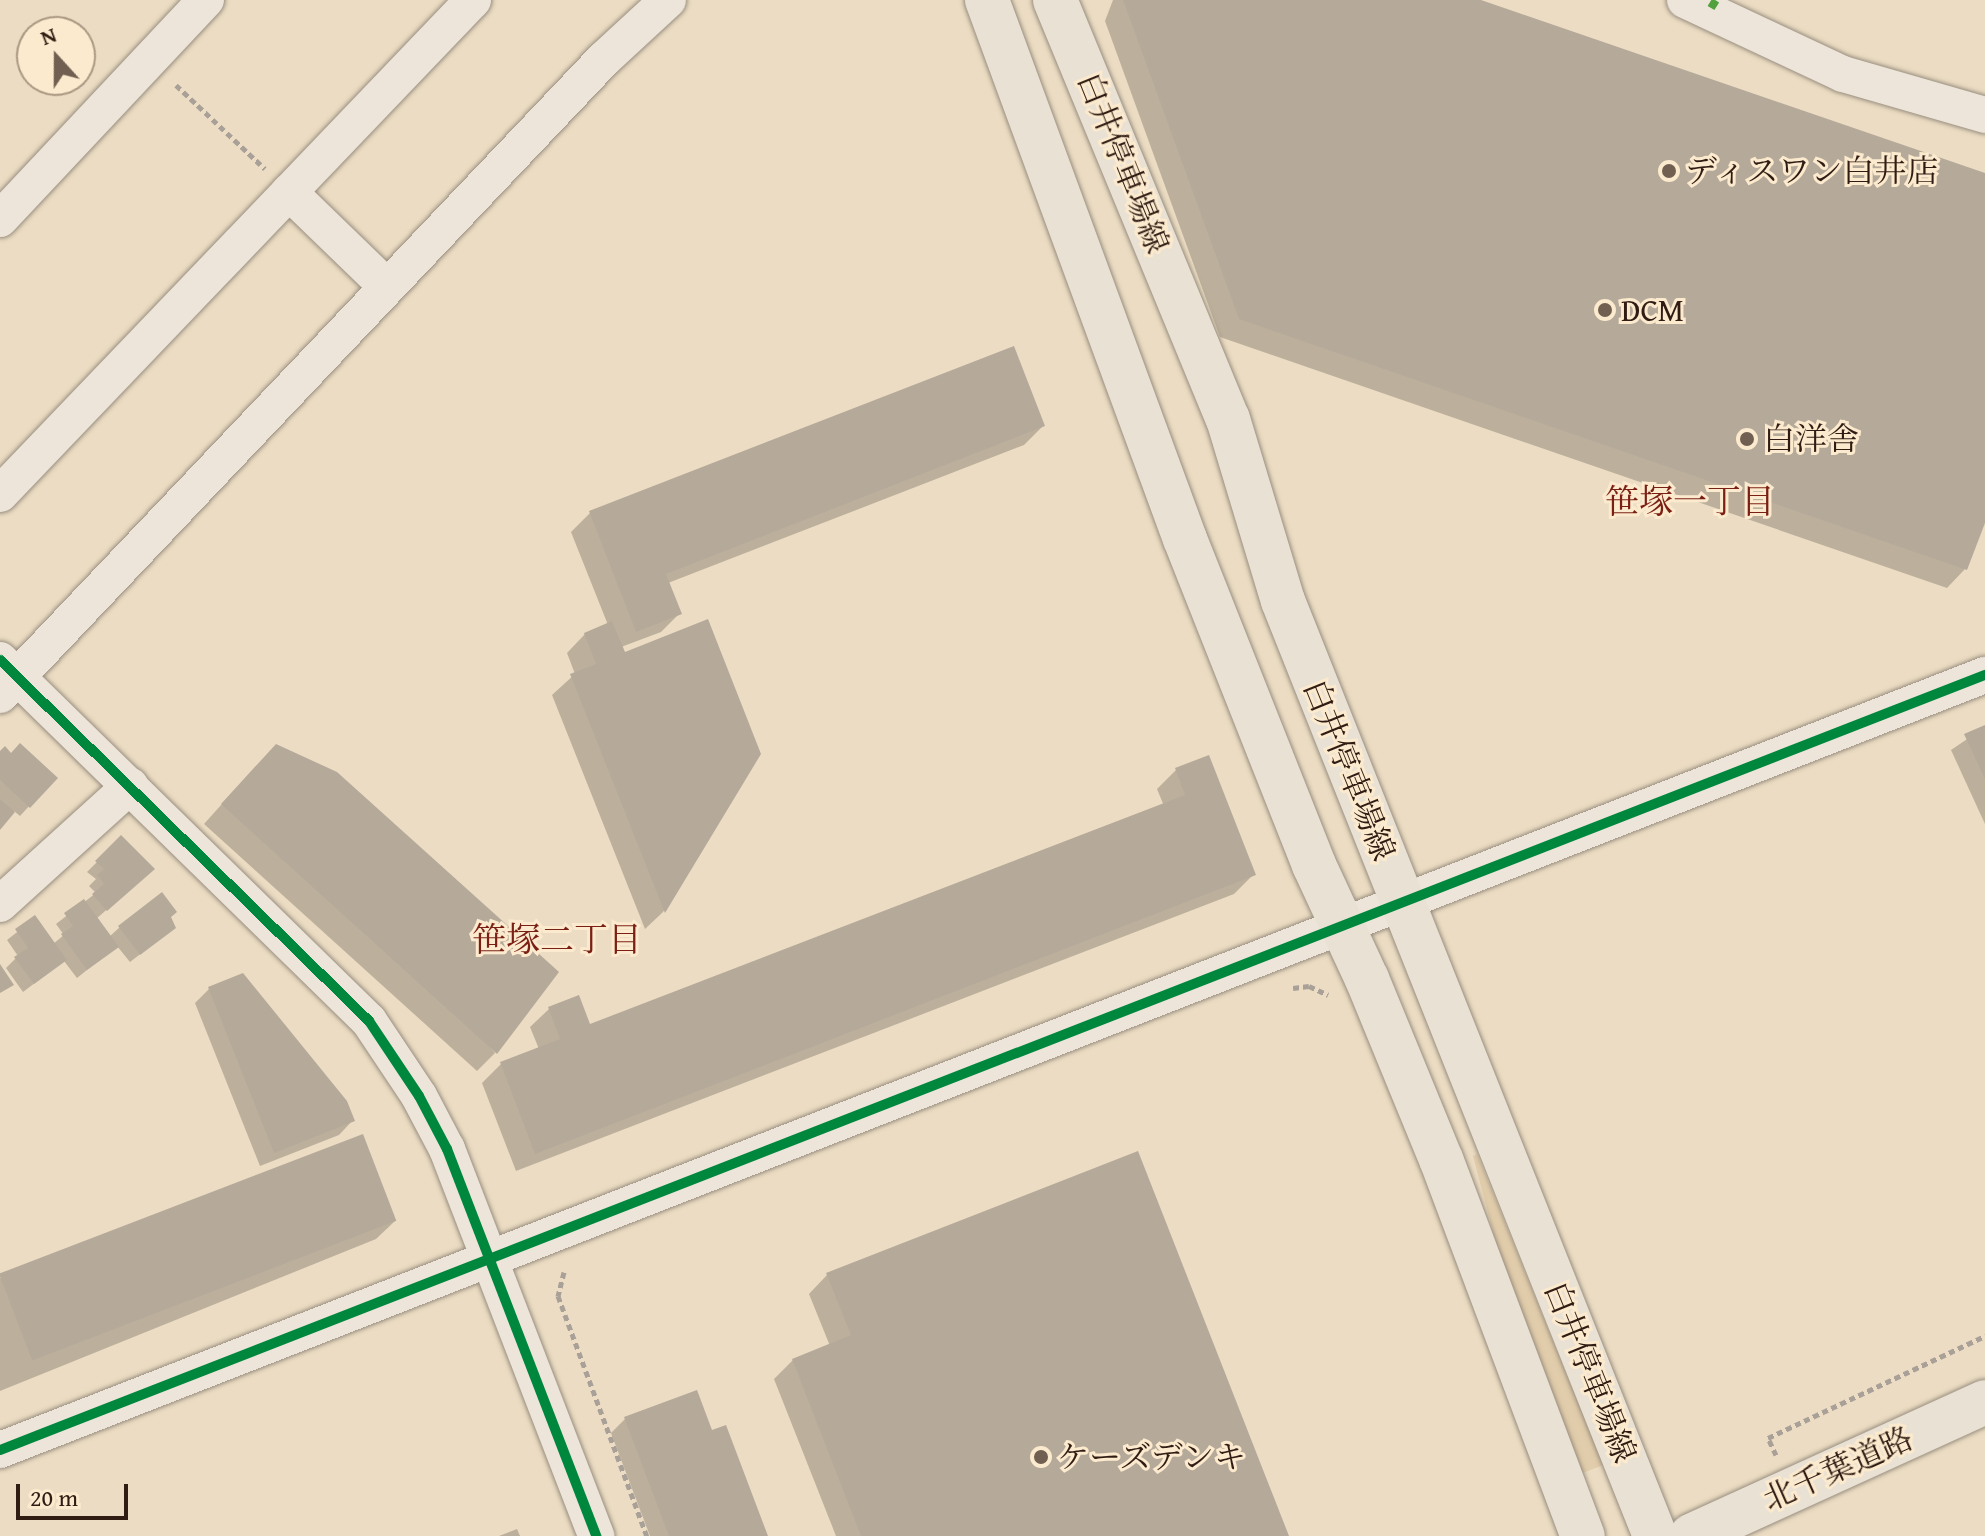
<!DOCTYPE html>
<meta charset="utf-8">
<style>
body{margin:0}
#map{position:relative;width:1985px;height:1536px;overflow:hidden;background:#ebdcc3;font-family:"Gentium Book Plus","Noto Serif JP",serif}
div>[style]{position:absolute}
.green>*{inset:0;background:#e1ccab}
.shadow>*{inset:0;background:#0003}
.building>*{inset:0;background:#b5a999;transform-origin:0 0}
.path>*{height:5px;margin-top:-2.5px;transform-origin:0;background:repeating-linear-gradient(90deg,#a9a198 0 6px,transparent 0 10px)}
.roads{filter:drop-shadow(0 0 2px #998e7f) drop-shadow(0 0 2px #998e7f)}
.minor>*{height:36px;margin:-18px;padding:0 18px;transform-origin:18px;border-radius:18px;background:#ede5d9}
.major>*{height:44px;margin:-22px;padding:0 22px;transform-origin:22px;border-radius:22px;background:#e9e1d3}
.highway>*{height:44px;margin:-22px;padding:0 22px;transform-origin:22px;border-radius:22px;background:#e9e1d3}
.quiet>*{height:8px;margin-top:-4px;transform-origin:0;background:repeating-linear-gradient(90deg,#52a13f 0 16px,transparent 0 24px)}
.cycleway>*{height:10px;margin:-5px;padding:0 5px;transform-origin:5px;border-radius:5px;background:#00873e}
.dots>*{width:22px;height:22px;translate:-50% -50%;box-sizing:border-box;border:4px solid #fceace;border-radius:50%}
span{translate:-50% -50%;white-space:nowrap;text-align:center;line-height:1.15;-webkit-text-stroke:6px #fceace;paint-order:stroke}
.street-label{font-size:32px;color:#301c13}
.poi-label{font-size:32px;color:#301c13}
.left{translate:0 -50%;text-align:left}
.neighbourhood-label{font-size:34px;color:#7a1f14}
.north{position:absolute;left:16px;top:16px;width:80px;height:80px;box-sizing:border-box;background:#fceace;border:2px solid #aa9883;border-radius:50%;rotate:339deg;font-size:22px;font-weight:700;line-height:32px;text-align:center;color:#301c13}
.north::after{content:'';display:block;margin:auto;width:28px;height:36px;background:#715f51;clip-path:polygon(50% 0,100% 100%,50% 72%,0 100%)}
.scale{position:absolute;left:16px;top:1484px;width:112px;height:36px;box-sizing:border-box;border:4px solid #301c13;border-top:0;padding-left:10px;font-size:24px;line-height:28px;white-space:nowrap;color:#301c13;-webkit-text-stroke:6px #fceace;paint-order:stroke}
</style>
<div id="map">
<div class="green">
<i style="clip-path:polygon(1477px 1154px,1603px 1465px,1575px 1476px,1526px 1357px,1473px 1156px)"></i>
</div>
<div class="shadow">
<i style="clip-path:polygon(1113px 0,1475px 0,1985px 175px,1985px 517px,1965px 569px,1947px 588px,1220px 337px,1105px 21px)"></i>
<i style="clip-path:polygon(1043px 426px,1024px 445px,668px 583px,680px 613px,661px 632px,621px 647px,624px 655px,759px 754px,663px 912px,645px 929px,552px 695px,575px 674px,567px 653px,585px 634px,608px 625px,571px 532px,590px 513px)"></i>
<i style="clip-path:polygon(1985px 727px,1985px 824px,1951px 750px)"></i>
<i style="clip-path:polygon(0 754px,55px 778px,20px 816px,14px 811px,0 827px)"></i>
<i style="clip-path:polygon(257px 765px,495px 1053px,477px 1071px,204px 824px)"></i>
<i style="clip-path:polygon(1176px 770px,1253px 875px,1234px 894px,516px 1171px,482px 1083px,501px 1064px,539px 1049px,530px 1027px,549px 1009px,589px 1027px,1164px 806px,1157px 789px)"></i>
<i style="clip-path:polygon(121px 838px,143px 878px,96px 919px,109px 937px,120px 927px,169px 917px,174px 928px,130px 962px,117px 946px,77px 978px,64px 961px,23px 992px,6px 968px,18px 956px,7px 940px,35px 918px,53px 944px,64px 935px,56px 924px,96px 893px,89px 886px,96px 879px,87px 872px)"></i>
<i style="clip-path:polygon(242px 976px,353px 1120px,339px 1135px,260px 1166px,195px 1003px,209px 989px)"></i>
<i style="clip-path:polygon(395px 1221px,376px 1239px,0 1391px,0 1278px)"></i>
<i style="clip-path:polygon(827px 1275px,1287px 1536px,836px 1536px,774px 1379px,793px 1360px,830px 1346px,809px 1294px)"></i>
<i style="clip-path:polygon(625px 1419px,711px 1433px,766px 1536px,650px 1536px,611px 1433px)"></i>
<i style="clip-path:polygon(517px 1529px,520px 1536px,499px 1536px)"></i>
</div>
<div class="building">
<i style="clip-path:polygon(1123px 0,1481px 0,1985px 173px,1985px 523px,1967px 570px,1239px 319px)"></i>
<i style="clip-path:polygon(1014px 346px,1045px 426px,666px 574px,682px 614px,636px 632px,589px 511px)"></i>
<i style="clip-path:polygon(708px 619px,761px 754px,665px 913px,570px 674px,596px 664px,584px 633px,612px 621px,625px 652px)"></i>
<i style="clip-path:polygon(1985px 725px,1985px 779px,1964px 734px)"></i>
<i style="clip-path:polygon(20px 743px,58px 778px,30px 808px,0 780px,0 751px,5px 746px,11px 753px)"></i>
<i style="clip-path:polygon(276px 744px,337px 772px,559px 972px,497px 1054px,221px 804px)"></i>
<i style="clip-path:polygon(1209px 755px,1256px 875px,535px 1154px,500px 1062px,560px 1039px,548px 1007px,579px 995px,590px 1024px,1185px 795px,1175px 768px)"></i>
<i style="clip-path:polygon(0 799px,15px 812px,0 830px)"></i>
<i style="clip-path:polygon(121px 835px,155px 869px,107px 911px,92px 894px,104px 884px,97px 875px,104px 869px,95px 861px)"></i>
<i style="clip-path:polygon(162px 892px,177px 912px,171px 917px,176px 928px,140px 955px,118px 926px)"></i>
<i style="clip-path:polygon(84px 899px,119px 947px,87px 970px,61px 934px,73px 926px,64px 913px)"></i>
<i style="clip-path:polygon(35px 915px,67px 960px,34px 984px,14px 957px,28px 948px,15px 929px)"></i>
<i style="clip-path:polygon(0 964px,14px 985px,0 993px)"></i>
<i style="clip-path:polygon(243px 973px,347px 1101px,355px 1121px,274px 1153px,208px 987px)"></i>
<i style="left:363px;top:1134px;width:93px;height:390px;rotate:69deg"></i>
<i style="clip-path:polygon(1138px 1151px,1289px 1536px,861px 1536px,792px 1359px,851px 1335px,826px 1273px)"></i>
<i style="clip-path:polygon(697px 1390px,712px 1430px,726px 1425px,768px 1536px,669px 1536px,624px 1417px)"></i>
</div>
<div class="path">
<i style="left:176px;top:85px;width:122px;rotate:43.3deg"></i>
<i style="left:1293px;top:988px;width:16px;rotate:-7deg"></i>
<i style="left:1309px;top:986px;width:21px;rotate:25deg"></i>
<i style="left:564px;top:1272px;width:25px;rotate:104deg"></i>
<i style="left:558px;top:1296px;width:256px;rotate:69.7deg"></i>
<i style="left:1776px;top:1455px;width:19px;rotate:-115deg"></i>
<i style="left:1768px;top:1438px;width:240px;rotate:-25.2deg"></i>
</div>
<div class="roads">
<div class="minor">
<i style="left:1685px;top:0;width:174px;rotate:25.1deg"></i>
<i style="left:1843px;top:74px;width:148px;rotate:16.1deg"></i>
<i style="left:289px;top:192px;width:136px;rotate:44.1deg"></i>
<i style="left:0;top:219px;width:301px;rotate:-46.8deg"></i>
<i style="left:0;top:494px;width:684px;rotate:-46.24deg"></i>
<i style="left:0;top:660px;width:516px;rotate:44.37deg"></i>
<i style="left:369px;top:1021px;width:90px;rotate:56.3deg"></i>
<i style="left:419px;top:1096px;width:60px;rotate:62.2deg"></i>
<i style="left:447px;top:1149px;width:415px;rotate:68.9deg"></i>
<i style="left:0;top:695px;width:877px;rotate:-46.48deg"></i>
<i style="left:604px;top:59px;width:87px;rotate:-42.7deg"></i>
<i style="left:0;top:904px;width:176px;rotate:-42.2deg"></i>
<i style="left:0;top:1450px;width:2131px;rotate:-21.33deg"></i>
</div>
<div class="major">
<i style="left:987px;top:0;width:574px;rotate:69.83deg"></i>
<i style="left:1185px;top:539px;width:351px;rotate:68.4deg"></i>
<i style="left:1314px;top:865px;width:126px;rotate:65.1deg"></i>
<i style="left:1367px;top:979px;width:195px;rotate:67.7deg"></i>
<i style="left:1441px;top:1159px;width:403px;rotate:69.4deg"></i>
<i style="left:1055px;top:0;width:453px;rotate:67.6deg"></i>
<i style="left:1228px;top:419px;width:190px;rotate:73.2deg"></i>
<i style="left:1283px;top:601px;width:1006px;rotate:68.3deg"></i>
</div>
<div class="highway">
<i style="left:1691px;top:1536px;width:323px;rotate:-24.5deg"></i>
</div>
</div>
<div class="quiet">
<i style="left:1711px;top:8px;width:9px;rotate:-58deg"></i>
</div>
<div class="cycleway">
<i style="left:0;top:660px;width:516px;rotate:44.37deg"></i>
<i style="left:369px;top:1021px;width:90px;rotate:56.3deg"></i>
<i style="left:419px;top:1096px;width:60px;rotate:62.2deg"></i>
<i style="left:447px;top:1149px;width:415px;rotate:68.9deg"></i>
<i style="left:0;top:1450px;width:2131px;rotate:-21.33deg"></i>
</div>
<div class="dots">
<i style="left:1669px;top:171px;background:#715f51"></i>
<i style="left:1605px;top:310px;background:#715f51"></i>
<i style="left:1747px;top:439px;background:#715f51"></i>
<i style="left:1041px;top:1457px;background:#715f51"></i>
</div>
<div class="street-label">
<span style="left:1123px;top:163px;rotate:68deg">白井停車場線</span>
<span style="left:1349px;top:770px;rotate:68deg">白井停車場線</span>
<span style="left:1590px;top:1372px;rotate:68deg">白井停車場線</span>
<span style="left:1838px;top:1469px;rotate:-24deg">北千葉道路</span>
</div>
<div class="poi-label">
<span class="left" style="left:1685px;top:171px">ディスワン白井店</span>
<span class="left" style="left:1621px;top:310px">DCM</span>
<span class="left" style="left:1763px;top:439px">白洋舎</span>
<span class="left" style="left:1057px;top:1457px">ケーズデンキ</span>
</div>
<div class="neighbourhood-label">
<span style="left:1690px;top:501px">笹塚一丁目</span>
<span style="left:557px;top:939px">笹塚二丁目</span>
</div>
<div class="north">N</div>
<div class="scale">20 m</div>
</div>
